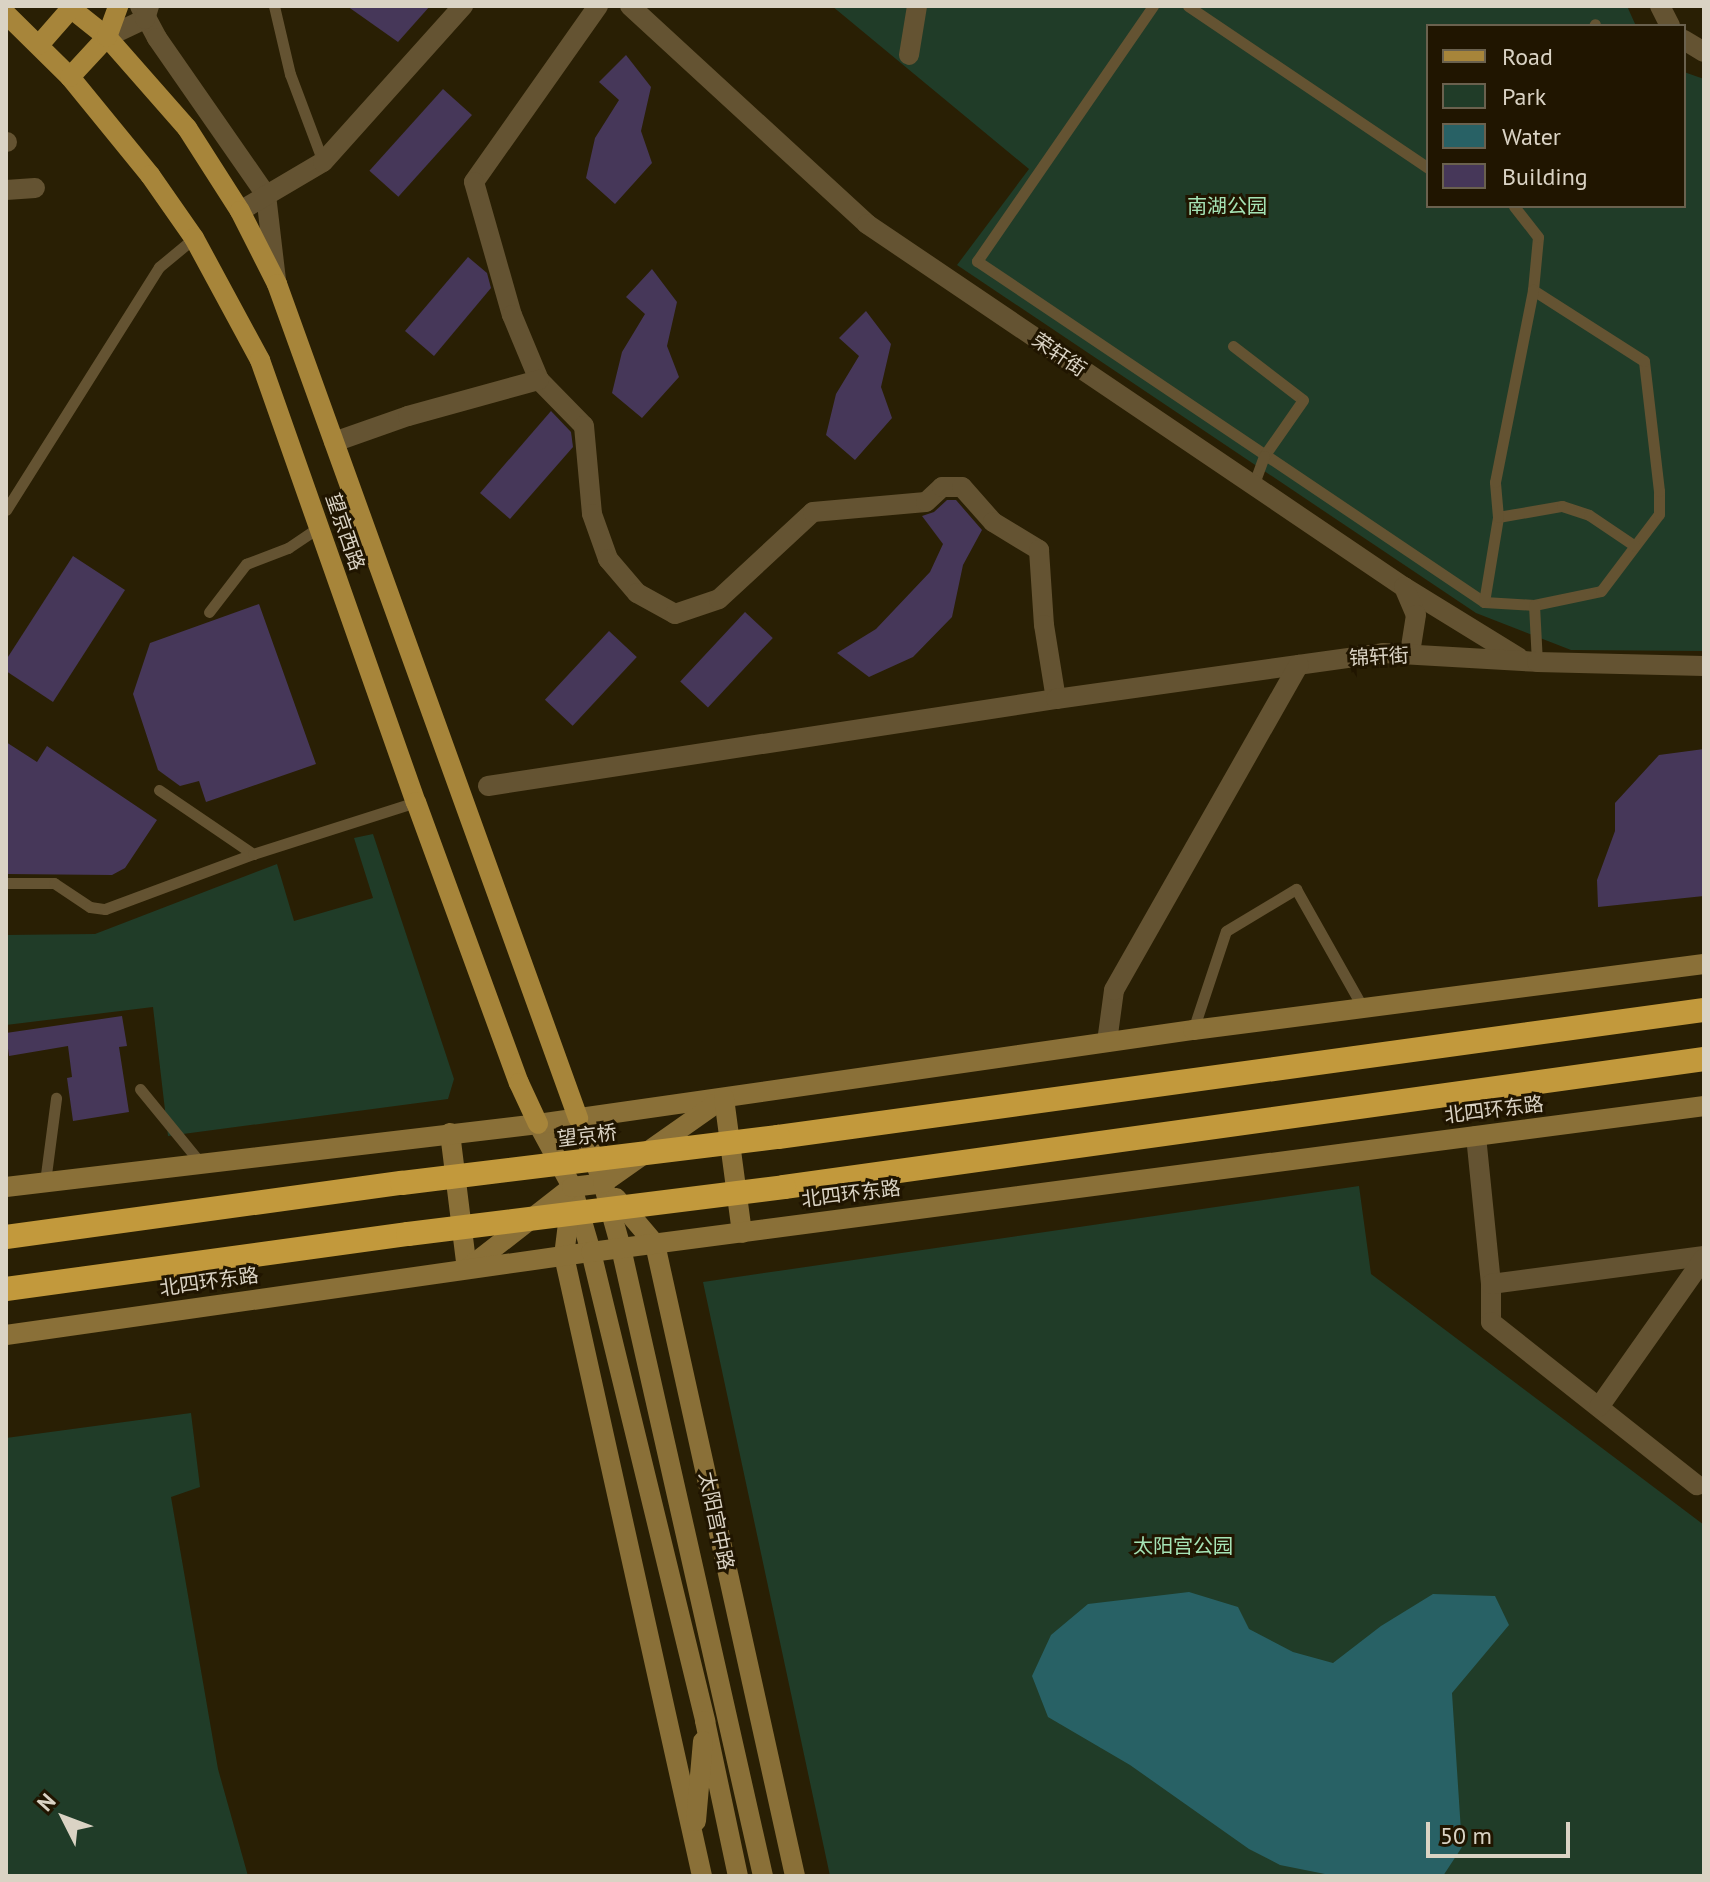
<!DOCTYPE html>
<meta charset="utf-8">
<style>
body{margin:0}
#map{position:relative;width:1710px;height:1882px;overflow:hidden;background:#291f04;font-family:"PT Sans","Noto Sans SC",sans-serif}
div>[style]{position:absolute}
.green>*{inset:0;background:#203c28}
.water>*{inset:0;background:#286165}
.building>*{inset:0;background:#463759;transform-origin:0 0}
.lane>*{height:11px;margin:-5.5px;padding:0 5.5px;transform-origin:5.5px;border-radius:5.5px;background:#645332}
.street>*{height:20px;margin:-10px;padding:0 10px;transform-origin:10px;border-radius:10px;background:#645332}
.secondary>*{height:20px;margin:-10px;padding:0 10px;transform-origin:10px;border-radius:10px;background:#8a7038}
.primary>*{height:20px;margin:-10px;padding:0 10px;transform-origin:10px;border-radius:10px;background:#a7853a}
.highway>*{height:24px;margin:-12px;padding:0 12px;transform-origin:12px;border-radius:12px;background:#c2993c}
.highway-bridge>*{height:24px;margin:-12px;padding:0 12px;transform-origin:12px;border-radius:12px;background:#c2993c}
span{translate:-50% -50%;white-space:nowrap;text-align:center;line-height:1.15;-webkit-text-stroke:6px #201500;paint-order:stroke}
.park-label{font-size:20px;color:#a5e3b5}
.street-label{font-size:20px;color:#dad3c4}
.frame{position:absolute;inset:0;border:8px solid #dad3c4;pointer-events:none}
.legend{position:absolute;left:1426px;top:24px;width:260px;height:184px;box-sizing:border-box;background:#201500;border:2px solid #6a614e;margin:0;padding:10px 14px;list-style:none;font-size:24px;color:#dad3c4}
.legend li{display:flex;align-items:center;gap:16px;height:40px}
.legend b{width:40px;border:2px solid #6a614e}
.north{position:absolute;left:24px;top:1778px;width:80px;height:80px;-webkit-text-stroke:6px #201500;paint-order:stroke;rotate:312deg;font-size:22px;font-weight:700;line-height:32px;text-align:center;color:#dad3c4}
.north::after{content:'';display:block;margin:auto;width:28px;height:36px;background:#dad3c4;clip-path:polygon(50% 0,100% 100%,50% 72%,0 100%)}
.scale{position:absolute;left:1426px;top:1822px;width:144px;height:36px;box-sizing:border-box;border:4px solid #dad3c4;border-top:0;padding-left:10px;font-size:24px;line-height:28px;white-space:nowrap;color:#dad3c4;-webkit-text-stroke:6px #201500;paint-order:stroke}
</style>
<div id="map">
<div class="green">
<i style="clip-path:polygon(832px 6px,1627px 6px,1636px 26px,1428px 26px,1428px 206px,1684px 206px,1684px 72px,1704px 79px,1704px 651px,1571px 650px,1476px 613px,957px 265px,1029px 169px)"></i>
<i style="clip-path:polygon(373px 834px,454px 1079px,448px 1099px,168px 1136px,153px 1007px,6px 1025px,6px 935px,95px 934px,277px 864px,294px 921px,373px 898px,354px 838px)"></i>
<i style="clip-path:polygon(1359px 1186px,1371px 1274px,1704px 1525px,1704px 1876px,830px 1876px,703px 1282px)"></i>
<i style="clip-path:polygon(191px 1413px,200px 1487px,171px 1497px,218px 1769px,248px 1876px,6px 1876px,6px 1438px)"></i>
</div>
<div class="water">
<i style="clip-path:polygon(1189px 1592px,1238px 1607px,1249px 1629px,1293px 1652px,1333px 1663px,1381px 1626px,1433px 1594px,1495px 1596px,1509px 1625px,1452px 1693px,1462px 1847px,1443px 1876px,1335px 1876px,1280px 1865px,1249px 1849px,1130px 1765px,1048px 1717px,1032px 1676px,1051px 1635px,1088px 1604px)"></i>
</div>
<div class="building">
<i style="clip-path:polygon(347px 6px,430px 6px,398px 42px)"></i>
<i style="clip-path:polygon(626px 55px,651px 87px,641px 131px,652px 163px,615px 204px,586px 178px,595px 138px,619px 100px,599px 82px)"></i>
<i style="left:443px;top:89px;width:39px;height:110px;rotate:42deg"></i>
<i style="clip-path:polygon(468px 257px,487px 273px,491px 288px,434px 356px,405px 331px)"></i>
<i style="clip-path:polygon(652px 269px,677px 302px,667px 346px,679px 377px,642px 418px,612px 393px,622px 352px,645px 314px,626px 297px)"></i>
<i style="clip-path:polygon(866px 311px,891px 344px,881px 387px,892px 418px,855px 460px,826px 435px,836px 394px,859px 356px,839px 338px)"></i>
<i style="clip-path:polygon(551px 411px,571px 432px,573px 447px,510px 519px,480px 493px)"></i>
<i style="clip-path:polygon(947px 500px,956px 500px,982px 530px,963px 565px,952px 617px,913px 657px,869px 677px,837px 653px,876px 629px,930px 572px,943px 544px,922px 516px,934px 512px)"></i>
<i style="clip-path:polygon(73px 556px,125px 590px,53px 702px,6px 671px,6px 660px)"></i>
<i style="clip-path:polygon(259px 604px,316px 764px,206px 802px,199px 781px,180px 786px,158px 770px,133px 694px,150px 643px)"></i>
<i style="left:745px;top:612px;width:38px;height:95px;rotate:43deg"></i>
<i style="left:609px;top:631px;width:38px;height:94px;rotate:43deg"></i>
<i style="clip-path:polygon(6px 742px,37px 762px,47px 746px,157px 820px,125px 868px,112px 875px,6px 874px)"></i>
<i style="clip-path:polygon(1704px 749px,1704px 896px,1598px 907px,1597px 880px,1615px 831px,1615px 803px,1659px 755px)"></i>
<i style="clip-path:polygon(122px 1016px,127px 1046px,119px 1047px,129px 1112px,73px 1121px,67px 1078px,72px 1077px,68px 1046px,9px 1056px,6px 1033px)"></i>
</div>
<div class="lane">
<i style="left:274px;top:6px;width:70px;rotate:76.8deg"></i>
<i style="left:290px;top:74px;width:94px;rotate:69.4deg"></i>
<i style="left:1153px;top:6px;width:310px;rotate:124.6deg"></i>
<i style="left:977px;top:261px;width:611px;rotate:33.92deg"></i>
<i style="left:1484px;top:602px;width:50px;rotate:3.4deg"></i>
<i style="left:1534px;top:605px;width:68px;rotate:-11.8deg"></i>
<i style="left:1601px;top:591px;width:96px;rotate:-53deg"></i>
<i style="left:1659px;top:514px;width:23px;rotate:-90deg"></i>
<i style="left:1659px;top:491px;width:131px;rotate:-96.6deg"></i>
<i style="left:1644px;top:361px;width:132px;rotate:-147.4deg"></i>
<i style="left:1533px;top:290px;width:53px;rotate:-84.6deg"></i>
<i style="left:1538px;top:237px;width:39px;rotate:-128deg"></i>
<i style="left:1188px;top:6px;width:290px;rotate:34deg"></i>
<i style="left:1594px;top:26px;width:2px;rotate:-63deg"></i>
<i style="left:1233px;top:346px;width:88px;rotate:37.6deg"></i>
<i style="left:1303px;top:400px;width:68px;rotate:124.9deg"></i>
<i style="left:1264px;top:456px;width:32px;rotate:110deg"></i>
<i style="left:6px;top:510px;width:287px;rotate:-57.8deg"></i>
<i style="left:159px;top:267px;width:45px;rotate:-39.6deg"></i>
<i style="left:1498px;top:517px;width:65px;rotate:-9.8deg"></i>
<i style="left:1562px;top:506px;width:28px;rotate:18deg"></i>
<i style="left:1589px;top:515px;width:55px;rotate:34deg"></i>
<i style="left:1484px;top:602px;width:86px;rotate:-80.6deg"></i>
<i style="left:1498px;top:517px;width:35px;rotate:-95deg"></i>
<i style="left:1495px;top:482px;width:196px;rotate:-78.8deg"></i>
<i style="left:1534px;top:605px;width:57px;rotate:87deg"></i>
<i style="left:209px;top:612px;width:61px;rotate:-52.4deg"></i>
<i style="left:246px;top:564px;width:45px;rotate:-20.9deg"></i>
<i style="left:288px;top:548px;width:36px;rotate:-34deg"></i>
<i style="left:159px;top:790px;width:114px;rotate:34.2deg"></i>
<i style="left:6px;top:883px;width:48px"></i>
<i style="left:54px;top:883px;width:43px;rotate:33.7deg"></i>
<i style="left:90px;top:907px;width:15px;rotate:8deg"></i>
<i style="left:105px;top:909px;width:158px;rotate:-20.4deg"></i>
<i style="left:253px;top:854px;width:171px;rotate:-17.7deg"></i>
<i style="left:1193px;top:1030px;width:104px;rotate:-71.6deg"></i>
<i style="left:1226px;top:931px;width:82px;rotate:-31deg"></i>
<i style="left:1296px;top:889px;width:137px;rotate:60.6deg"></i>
<i style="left:140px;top:1089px;width:99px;rotate:50.7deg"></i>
<i style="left:45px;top:1182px;width:85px;rotate:-82.5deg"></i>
</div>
<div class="street">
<i style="left:140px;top:6px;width:36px;rotate:62deg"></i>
<i style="left:157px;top:38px;width:191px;rotate:55.2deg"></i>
<i style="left:266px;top:195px;width:86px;rotate:83.3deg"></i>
<i style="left:598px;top:6px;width:215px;rotate:125.2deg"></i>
<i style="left:474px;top:182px;width:138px;rotate:74.1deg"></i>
<i style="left:512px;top:315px;width:70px;rotate:67.4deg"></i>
<i style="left:539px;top:380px;width:64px;rotate:45.6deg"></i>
<i style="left:584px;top:426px;width:88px;rotate:84.8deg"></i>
<i style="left:592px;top:514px;width:48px;rotate:70.4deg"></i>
<i style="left:608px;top:559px;width:45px;rotate:49.5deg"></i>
<i style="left:637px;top:593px;width:43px;rotate:28.9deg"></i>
<i style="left:675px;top:614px;width:46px;rotate:-18.8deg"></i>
<i style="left:719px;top:599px;width:128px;rotate:-42.8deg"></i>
<i style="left:813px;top:512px;width:113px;rotate:-5.1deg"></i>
<i style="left:926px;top:502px;width:22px;rotate:-43deg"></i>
<i style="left:942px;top:487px;width:20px"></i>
<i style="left:962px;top:487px;width:47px;rotate:48.5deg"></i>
<i style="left:993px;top:522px;width:54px;rotate:31.3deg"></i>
<i style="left:1039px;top:550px;width:75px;rotate:86.2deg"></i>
<i style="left:1044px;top:625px;width:75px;rotate:80.8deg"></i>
<i style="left:630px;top:6px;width:322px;rotate:42.6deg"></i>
<i style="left:867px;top:224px;width:648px;rotate:34.06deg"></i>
<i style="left:1404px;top:587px;width:134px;rotate:31.6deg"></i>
<i style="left:1660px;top:6px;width:22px;rotate:63deg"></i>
<i style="left:107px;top:37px;width:42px;rotate:-25.3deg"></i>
<i style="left:145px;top:19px;width:14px;rotate:-73deg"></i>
<i style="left:1684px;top:40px;width:23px;rotate:31deg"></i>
<i style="left:909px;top:55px;width:50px;rotate:-80.7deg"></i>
<i style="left:6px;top:142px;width:1px"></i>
<i style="left:6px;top:190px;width:29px;rotate:-4deg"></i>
<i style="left:240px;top:211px;width:96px;rotate:-30.6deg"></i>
<i style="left:323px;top:162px;width:210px;rotate:-48.1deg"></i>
<i style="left:334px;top:442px;width:78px;rotate:-19.4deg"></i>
<i style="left:408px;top:416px;width:136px;rotate:-15.4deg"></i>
<i style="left:1404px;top:587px;width:30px;rotate:67deg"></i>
<i style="left:1416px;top:615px;width:39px;rotate:99deg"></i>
<i style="left:488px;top:786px;width:575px;rotate:-8.71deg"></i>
<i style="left:1056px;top:699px;width:330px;rotate:-8deg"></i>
<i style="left:1383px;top:653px;width:154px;rotate:3.3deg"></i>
<i style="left:1537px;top:662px;width:167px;rotate:1.4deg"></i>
<i style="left:1107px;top:1042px;width:52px;rotate:-82.3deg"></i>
<i style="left:1114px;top:990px;width:374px;rotate:-60.4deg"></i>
<i style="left:1476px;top:1136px;width:149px;rotate:84.2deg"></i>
<i style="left:1491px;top:1284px;width:38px;rotate:90deg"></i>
<i style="left:1491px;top:1322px;width:263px;rotate:38.4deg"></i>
<i style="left:1491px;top:1284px;width:215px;rotate:-7.5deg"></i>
<i style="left:1599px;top:1407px;width:182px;rotate:-54.8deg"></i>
</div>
<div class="secondary">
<i style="left:578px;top:1118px;width:70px;rotate:69deg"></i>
<i style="left:603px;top:1183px;width:67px;rotate:74.5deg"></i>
<i style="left:621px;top:1248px;width:644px;rotate:77.26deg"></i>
<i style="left:538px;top:1124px;width:72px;rotate:61.6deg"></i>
<i style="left:572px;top:1187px;width:68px;rotate:73.7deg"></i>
<i style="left:591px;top:1252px;width:483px;rotate:76.3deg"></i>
<i style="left:705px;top:1721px;width:158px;rotate:78deg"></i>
<i style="left:450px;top:1133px;width:137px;rotate:82.9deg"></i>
<i style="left:6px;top:1187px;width:536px;rotate:-6.75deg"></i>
<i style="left:538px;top:1124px;width:662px;rotate:-8.17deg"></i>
<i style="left:1193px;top:1030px;width:515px;rotate:-7.36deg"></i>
<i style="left:616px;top:1198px;width:60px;rotate:49.7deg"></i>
<i style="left:655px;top:1244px;width:647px;rotate:77.51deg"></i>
<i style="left:571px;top:1199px;width:57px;rotate:97deg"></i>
<i style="left:564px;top:1256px;width:635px;rotate:77.45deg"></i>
<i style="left:467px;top:1269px;width:133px;rotate:-38deg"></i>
<i style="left:572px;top:1187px;width:31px;rotate:-7deg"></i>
<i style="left:603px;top:1183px;width:148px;rotate:-35.1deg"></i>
<i style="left:724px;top:1098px;width:136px;rotate:82.4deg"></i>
<i style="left:6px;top:1335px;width:591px;rotate:-8.08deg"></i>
<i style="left:591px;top:1252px;width:1123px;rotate:-7.47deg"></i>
<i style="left:696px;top:1821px;width:80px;rotate:-85deg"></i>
</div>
<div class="primary">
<i style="left:68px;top:6px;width:50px;rotate:38.5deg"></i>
<i style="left:107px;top:37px;width:121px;rotate:48.7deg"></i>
<i style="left:187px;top:128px;width:98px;rotate:57.4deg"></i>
<i style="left:240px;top:211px;width:82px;rotate:63.1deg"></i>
<i style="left:277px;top:284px;width:887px;rotate:70.15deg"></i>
<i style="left:6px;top:14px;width:90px;rotate:44.5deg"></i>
<i style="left:70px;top:77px;width:127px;rotate:50.8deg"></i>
<i style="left:150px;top:175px;width:77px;rotate:55.1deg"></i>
<i style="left:194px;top:238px;width:139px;rotate:61.6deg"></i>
<i style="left:260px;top:360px;width:469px;rotate:70.6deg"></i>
<i style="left:416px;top:802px;width:299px;rotate:69.9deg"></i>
<i style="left:519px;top:1083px;width:45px;rotate:65.1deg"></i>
<i style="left:39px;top:45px;width:52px;rotate:-48.9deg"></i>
<i style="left:70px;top:77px;width:54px;rotate:-47.2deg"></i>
<i style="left:107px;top:37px;width:33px;rotate:-70deg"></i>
</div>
<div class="highway">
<i style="left:778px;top:1137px;width:935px;rotate:-7.81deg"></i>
<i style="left:784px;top:1187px;width:929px;rotate:-7.92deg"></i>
<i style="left:6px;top:1237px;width:400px;rotate:-7.8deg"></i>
<i style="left:6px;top:1289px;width:406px;rotate:-7.8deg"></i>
</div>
<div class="highway-bridge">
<i style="left:402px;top:1183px;width:379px;rotate:-7deg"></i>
<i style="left:408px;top:1234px;width:379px;rotate:-7.1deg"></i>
</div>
<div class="park-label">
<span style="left:1227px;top:206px">南湖公园</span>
<span style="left:1183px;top:1546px">太阳宫公园</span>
</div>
<div class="street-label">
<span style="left:1059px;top:355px;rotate:34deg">荣轩街</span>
<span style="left:345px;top:532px;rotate:71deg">望京西路</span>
<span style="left:1379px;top:657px;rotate:-3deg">锦轩街</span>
<span style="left:1494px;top:1110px;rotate:-7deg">北四环东路</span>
<span style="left:587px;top:1136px;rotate:-7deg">望京桥</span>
<span style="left:851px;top:1194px;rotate:-7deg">北四环东路</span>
<span style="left:209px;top:1282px;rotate:-8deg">北四环东路</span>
<span style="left:716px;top:1521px;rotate:78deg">太阳宫中路</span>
</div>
<div class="frame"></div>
<ul class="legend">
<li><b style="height:10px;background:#a7853a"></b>Road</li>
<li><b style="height:22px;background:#203c28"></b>Park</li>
<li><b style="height:22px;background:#286165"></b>Water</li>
<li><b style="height:22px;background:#463759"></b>Building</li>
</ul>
<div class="north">N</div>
<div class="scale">50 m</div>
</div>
